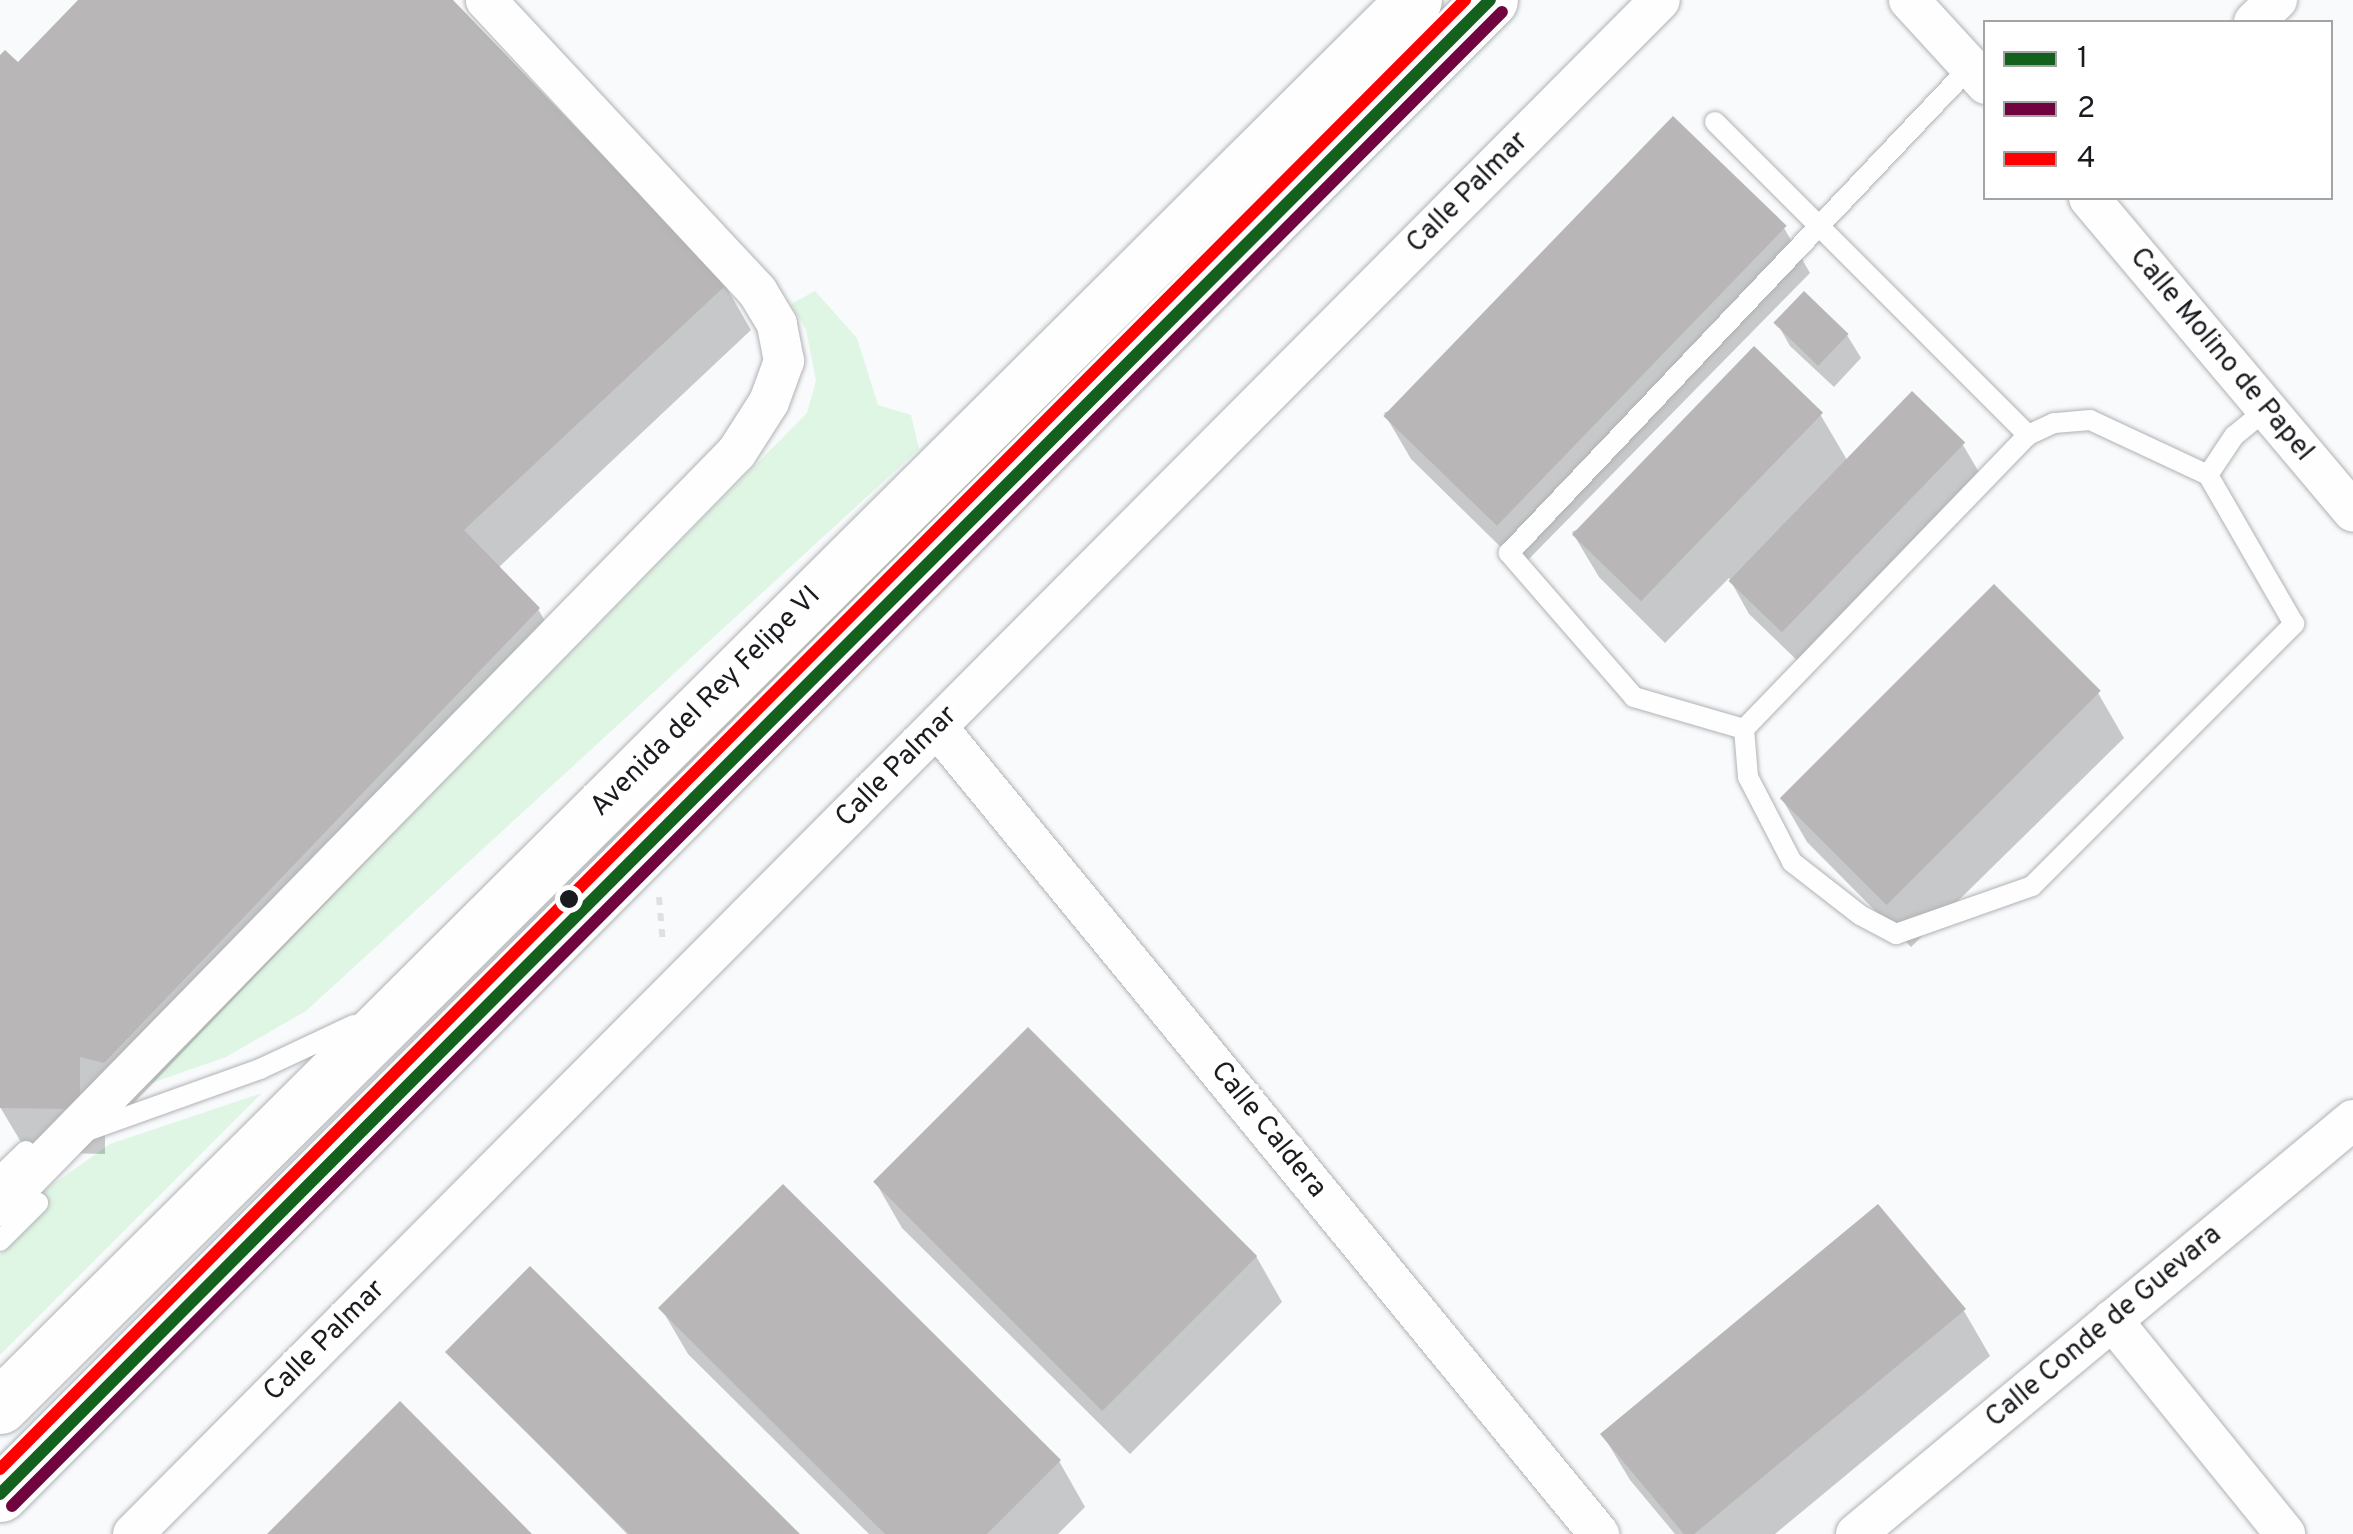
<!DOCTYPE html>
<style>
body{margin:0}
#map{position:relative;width:2353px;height:1534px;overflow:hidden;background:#f8fafc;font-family:Overpass,sans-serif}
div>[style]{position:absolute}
.green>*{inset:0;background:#e0f6e4}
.shadow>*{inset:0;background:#0003}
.building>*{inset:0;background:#b8b6b6;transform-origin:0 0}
.path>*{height:6px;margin-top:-3px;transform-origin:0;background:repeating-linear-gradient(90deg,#e0e0e1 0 8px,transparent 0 16px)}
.roads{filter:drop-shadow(0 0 2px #b0b2b4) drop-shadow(0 0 2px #b0b2b4)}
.service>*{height:20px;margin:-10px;padding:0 10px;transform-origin:10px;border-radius:10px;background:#fefeff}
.minor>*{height:40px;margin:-20px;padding:0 20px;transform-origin:20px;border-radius:20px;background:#fefeff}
.secondary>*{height:55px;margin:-27.5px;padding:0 27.5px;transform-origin:27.5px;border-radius:27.5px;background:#fefeff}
.bus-1>*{height:12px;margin:-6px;padding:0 6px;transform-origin:6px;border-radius:6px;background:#14611d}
.bus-2>*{height:12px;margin:-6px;padding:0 6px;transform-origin:6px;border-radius:6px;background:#71043e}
.bus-3>*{height:12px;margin:-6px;padding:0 6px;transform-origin:6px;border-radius:6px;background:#f00}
.dots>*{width:28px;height:28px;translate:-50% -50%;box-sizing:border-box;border:5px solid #fff;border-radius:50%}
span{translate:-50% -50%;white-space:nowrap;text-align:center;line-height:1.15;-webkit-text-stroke:10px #fff;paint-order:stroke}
.street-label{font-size:28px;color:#191b1e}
.legend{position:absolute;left:1983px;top:20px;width:350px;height:180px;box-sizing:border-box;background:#fff;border:2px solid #a3a4a5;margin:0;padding:12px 18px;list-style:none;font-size:30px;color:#191b1e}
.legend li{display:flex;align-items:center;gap:20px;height:50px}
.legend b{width:50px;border:2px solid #a3a4a5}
</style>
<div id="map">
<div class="green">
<i style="clip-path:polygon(815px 291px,857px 338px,878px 405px,911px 415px,919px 449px,306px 1011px,226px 1057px,143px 1086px,807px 413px,816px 381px,806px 330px,791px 304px)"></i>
<i style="clip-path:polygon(262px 1093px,0 1355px,0 1255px,50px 1205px,39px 1194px,110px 1144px)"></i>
</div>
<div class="shadow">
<i style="clip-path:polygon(82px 0,450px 0,725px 285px,751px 330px,498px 568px,538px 609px,564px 655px,130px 1107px,105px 1101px,105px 1154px,27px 1152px,0 1107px,0 58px,18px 66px)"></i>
<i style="clip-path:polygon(1784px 228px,1810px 273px,1521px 567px,1411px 459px,1384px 413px)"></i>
<i style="clip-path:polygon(1777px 323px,1847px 335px,1861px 358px,1834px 387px,1790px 346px)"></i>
<i style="clip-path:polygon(1820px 414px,1847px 460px,1963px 445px,1983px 479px,1801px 664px,1749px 614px,1729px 578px,1665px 643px,1599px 577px,1572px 532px)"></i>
<i style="clip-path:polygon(2098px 693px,2124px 738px,1911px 947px,1807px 842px,1781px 797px)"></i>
<i style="clip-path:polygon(876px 1183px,1256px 1256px,1282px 1302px,1130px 1454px,902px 1228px)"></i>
<i style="clip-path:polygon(661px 1308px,1059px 1461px,1085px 1507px,1058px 1534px,869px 1534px,688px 1354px)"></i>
<i style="clip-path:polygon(1964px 1311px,1990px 1356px,1775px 1534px,1675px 1534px,1630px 1480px,1603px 1435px)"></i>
<i style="clip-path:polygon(448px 1352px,797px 1534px,627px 1534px)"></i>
</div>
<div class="building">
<i style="clip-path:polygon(78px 0,453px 0,727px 284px,464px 530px,540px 608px,104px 1063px,80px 1057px,80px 1109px,0 1108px,0 55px,5px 50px,18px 62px)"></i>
<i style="left:1673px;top:116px;width:158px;height:417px;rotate:44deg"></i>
<i style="left:1804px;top:291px;width:62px;height:44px;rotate:44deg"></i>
<i style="left:1754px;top:346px;width:96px;height:262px;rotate:44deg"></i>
<i style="left:1912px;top:391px;width:74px;height:264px;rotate:44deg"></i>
<i style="left:1994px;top:584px;width:151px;height:303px;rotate:45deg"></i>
<i style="left:1028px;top:1027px;width:324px;height:219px;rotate:45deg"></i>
<i style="clip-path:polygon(783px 1184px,1061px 1460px,987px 1534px,885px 1534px,658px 1308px)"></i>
<i style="clip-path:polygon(1878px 1204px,1966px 1309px,1694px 1534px,1684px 1534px,1600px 1434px)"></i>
<i style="clip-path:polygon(530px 1266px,800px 1534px,629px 1534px,445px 1352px)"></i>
<i style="clip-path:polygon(400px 1401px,532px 1534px,267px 1534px)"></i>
</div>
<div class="path">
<i style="left:659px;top:897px;width:48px;rotate:85.2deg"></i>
</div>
<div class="roads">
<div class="service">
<i style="left:1715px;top:122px;width:443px;rotate:45deg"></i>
<i style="left:2208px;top:475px;width:130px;rotate:-155deg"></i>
<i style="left:2090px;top:420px;width:36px;rotate:175deg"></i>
<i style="left:2054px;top:423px;width:29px;rotate:155deg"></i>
<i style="left:2028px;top:435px;width:409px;rotate:134deg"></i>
<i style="left:1744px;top:729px;width:48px;rotate:85.2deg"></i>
<i style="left:1748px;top:777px;width:96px;rotate:62.6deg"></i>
<i style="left:1792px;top:862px;width:86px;rotate:37.9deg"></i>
<i style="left:1860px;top:915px;width:41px;rotate:27.8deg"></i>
<i style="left:1896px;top:934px;width:144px;rotate:-19.4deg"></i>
<i style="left:2032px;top:886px;width:371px;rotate:-45deg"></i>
<i style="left:2294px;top:624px;width:172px;rotate:-120deg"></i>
<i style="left:2208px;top:475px;width:47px;rotate:-56.3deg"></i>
<i style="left:2234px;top:436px;width:43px;rotate:-39.3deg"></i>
<i style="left:1744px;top:729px;width:115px;rotate:-163.8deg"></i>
<i style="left:1634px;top:697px;width:191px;rotate:-131deg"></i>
<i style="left:1509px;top:553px;width:670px;rotate:-46.51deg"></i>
<i style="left:84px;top:1132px;width:187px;rotate:-19.7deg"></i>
<i style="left:260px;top:1069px;width:104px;rotate:-25.1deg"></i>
<i style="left:0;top:1176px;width:36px;rotate:-44deg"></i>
<i style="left:0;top:1241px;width:54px;rotate:-45deg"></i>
</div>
<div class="minor">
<i style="left:1909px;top:0;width:114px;rotate:47.5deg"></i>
<i style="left:2254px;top:22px;width:32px;rotate:-44deg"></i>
<i style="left:2089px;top:198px;width:410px;rotate:49.9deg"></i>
<i style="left:937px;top:727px;width:1044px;rotate:50.64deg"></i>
<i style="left:0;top:1206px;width:1054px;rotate:-45.65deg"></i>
<i style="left:737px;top:452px;width:59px;rotate:-57.4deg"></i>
<i style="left:769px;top:402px;width:44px;rotate:-69.9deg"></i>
<i style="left:784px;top:361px;width:38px;rotate:-101deg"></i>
<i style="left:777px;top:324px;width:37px;rotate:-121deg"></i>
<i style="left:758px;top:292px;width:399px;rotate:-133deg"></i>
<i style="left:2112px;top:1320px;width:275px;rotate:51deg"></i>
<i style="left:133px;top:1534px;width:2164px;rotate:-45.13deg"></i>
<i style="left:1856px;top:1534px;width:647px;rotate:-39.79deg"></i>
</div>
<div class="secondary">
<i style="left:0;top:1406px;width:1994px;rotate:-44.84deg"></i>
<i style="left:0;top:1494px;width:2110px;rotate:-45.08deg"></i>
</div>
</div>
<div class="bus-1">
<i style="left:0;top:1494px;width:2110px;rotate:-45.08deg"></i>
</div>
<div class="bus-2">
<i style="left:12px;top:1506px;width:2110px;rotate:-45.08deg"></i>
</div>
<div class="bus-3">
<i style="left:0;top:1469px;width:2075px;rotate:-45.08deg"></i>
</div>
<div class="dots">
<i style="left:569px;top:899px;background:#191b1e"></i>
</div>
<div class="street-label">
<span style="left:1468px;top:193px;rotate:-45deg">Calle Palmar</span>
<span style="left:2221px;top:355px;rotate:50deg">Calle Molino de Papel</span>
<span style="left:706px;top:702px;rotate:-45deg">Avenida del Rey Felipe VI</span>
<span style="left:897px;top:767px;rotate:-45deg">Calle Palmar</span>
<span style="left:1268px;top:1130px;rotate:51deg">Calle Caldera</span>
<span style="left:2104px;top:1327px;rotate:-40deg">Calle Conde de Guevara</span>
<span style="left:325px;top:1341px;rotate:-45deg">Calle Palmar</span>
</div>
<ul class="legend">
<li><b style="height:12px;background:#14611d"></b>1</li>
<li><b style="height:12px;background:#71043e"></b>2</li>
<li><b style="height:12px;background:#f00"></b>4</li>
</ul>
</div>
